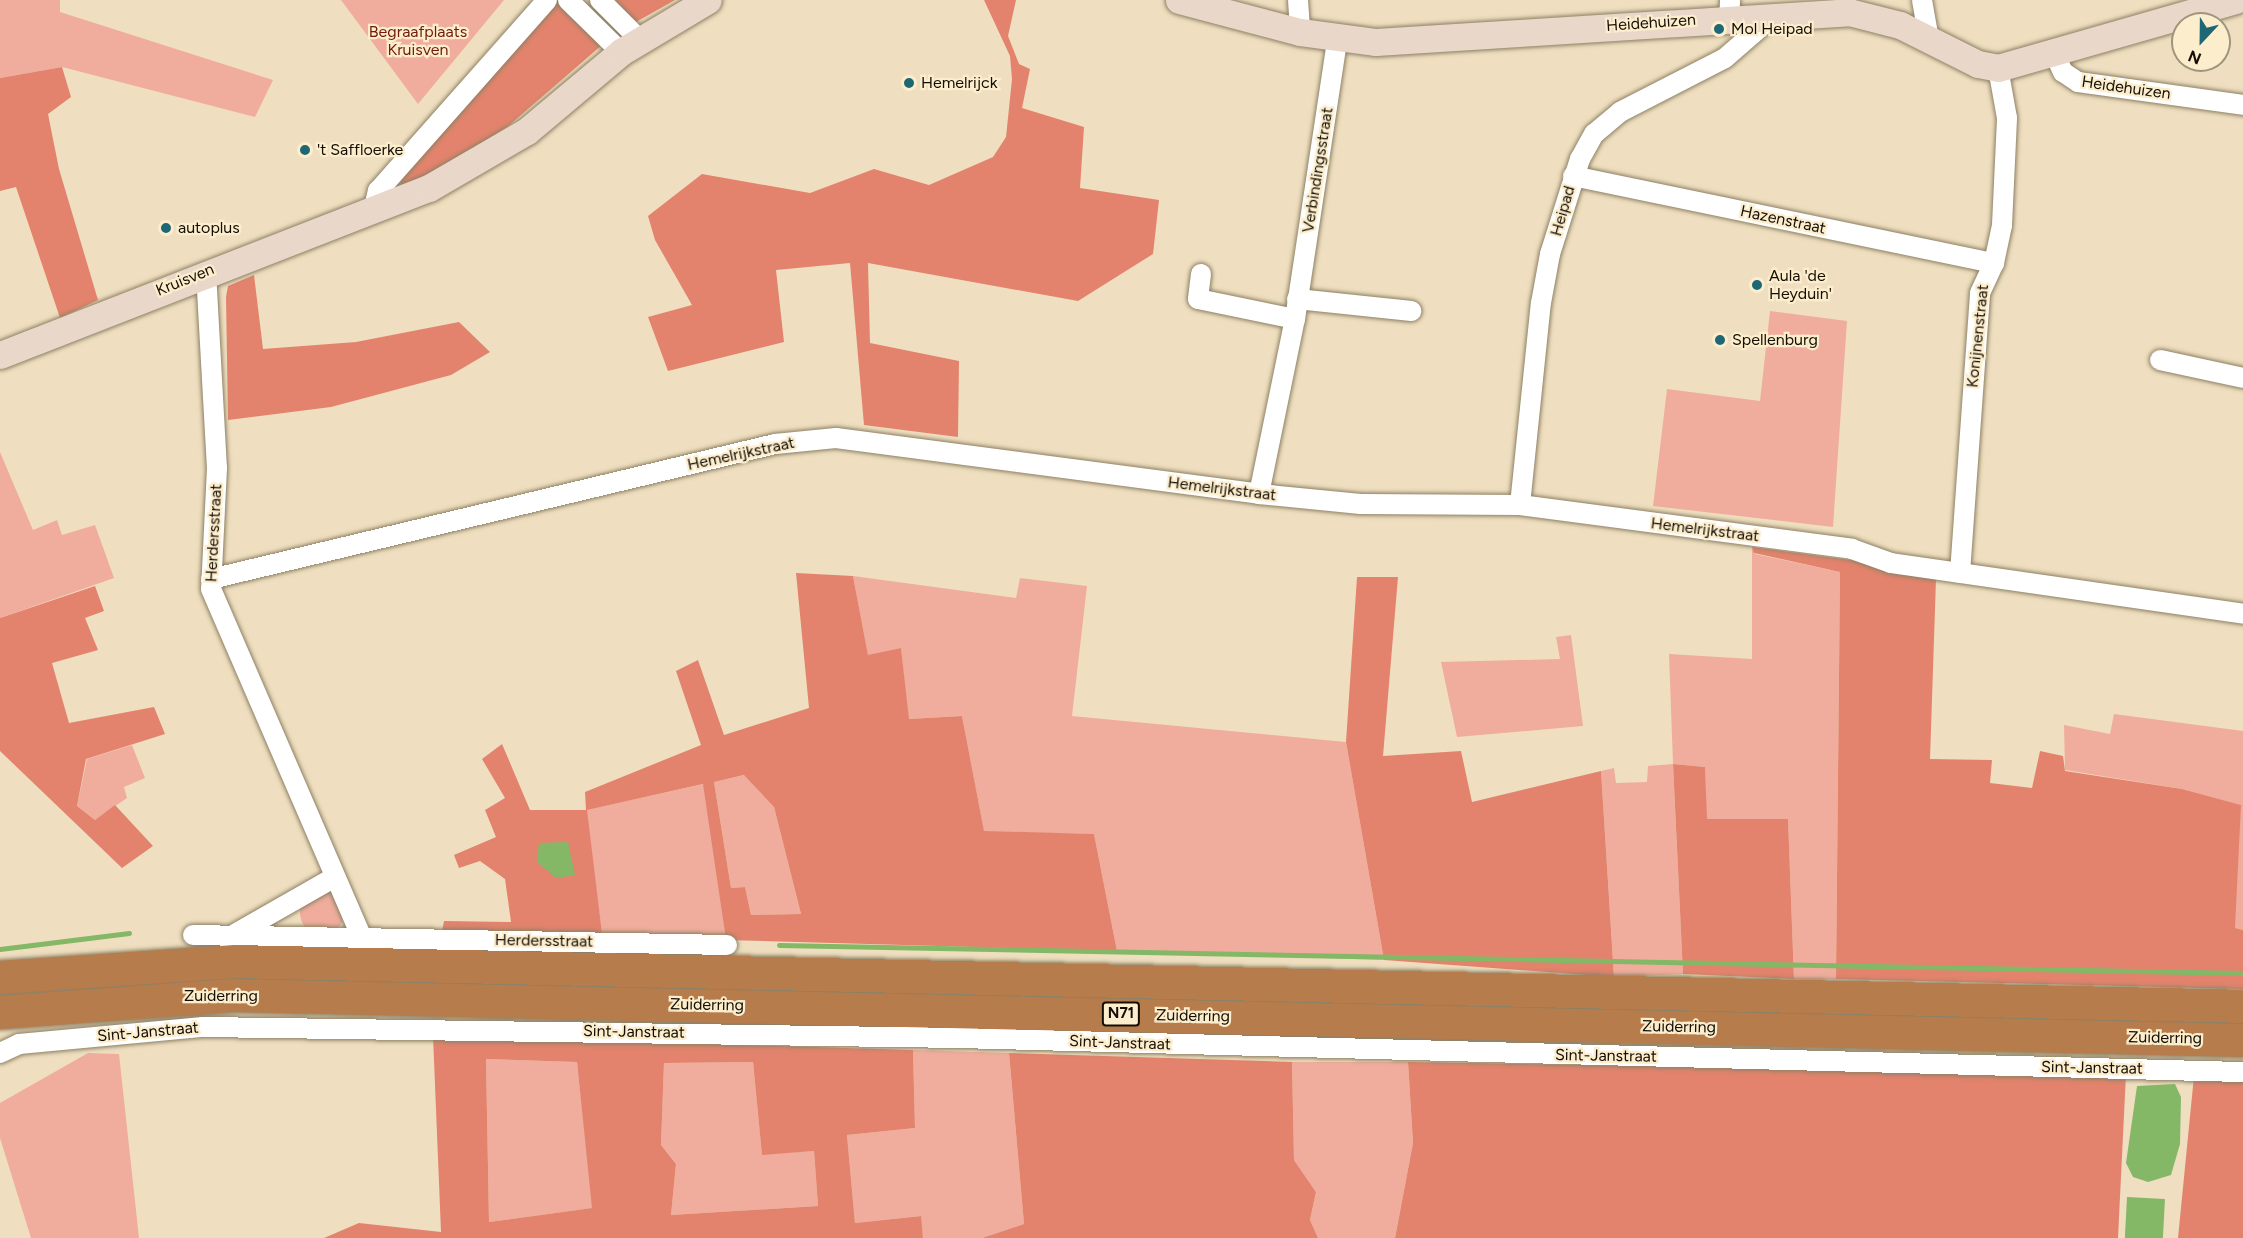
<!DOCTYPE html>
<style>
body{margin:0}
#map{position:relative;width:2243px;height:1238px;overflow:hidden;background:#efdfc0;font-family:Figtree,sans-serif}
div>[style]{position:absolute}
.green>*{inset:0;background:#f0ad9d}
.round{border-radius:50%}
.forest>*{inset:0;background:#e3836d}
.water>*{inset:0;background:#84b867;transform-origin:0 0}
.stream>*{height:5px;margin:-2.5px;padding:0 2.5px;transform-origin:2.5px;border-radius:2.5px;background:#84b867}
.roads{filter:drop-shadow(0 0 2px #8e8064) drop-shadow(0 0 2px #8e8064)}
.street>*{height:20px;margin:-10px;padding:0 10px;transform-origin:10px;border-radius:10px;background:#fff}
.secondary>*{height:27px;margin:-13.5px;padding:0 13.5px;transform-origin:13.5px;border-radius:13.5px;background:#e9d8c9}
.highway>*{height:33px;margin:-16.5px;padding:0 16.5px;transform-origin:16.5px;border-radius:16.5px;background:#b77c4c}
.dots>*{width:16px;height:16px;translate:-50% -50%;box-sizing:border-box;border:3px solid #fcedcd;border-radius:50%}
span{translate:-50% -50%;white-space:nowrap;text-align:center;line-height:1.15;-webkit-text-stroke:4.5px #fcedcd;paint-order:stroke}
.shield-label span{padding:2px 4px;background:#fcedcd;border:2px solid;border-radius:4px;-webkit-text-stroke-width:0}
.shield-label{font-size:15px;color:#140e05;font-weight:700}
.street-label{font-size:16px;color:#140e05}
.poi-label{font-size:16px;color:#140e05}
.left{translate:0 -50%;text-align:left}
.park-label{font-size:16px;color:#711b08}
.north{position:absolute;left:2171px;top:12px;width:60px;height:60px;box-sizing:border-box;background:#fcedcd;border:2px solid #9f947d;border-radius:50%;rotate:202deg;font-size:16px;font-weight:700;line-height:24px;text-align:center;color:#140e05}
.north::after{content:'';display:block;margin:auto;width:21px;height:27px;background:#1e6774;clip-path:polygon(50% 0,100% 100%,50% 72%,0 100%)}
</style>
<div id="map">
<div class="green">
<i style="clip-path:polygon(0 0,60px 0,60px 12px,273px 80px,255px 117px,62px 67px,0 78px)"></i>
<i style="clip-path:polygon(341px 0,504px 0,418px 104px)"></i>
<i style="clip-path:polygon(1770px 311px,1847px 321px,1833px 527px,1653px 506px,1667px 389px,1760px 401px)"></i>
<i style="clip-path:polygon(0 452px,33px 530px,57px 520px,62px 535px,95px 525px,114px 578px,0 618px)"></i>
<i style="clip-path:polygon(1752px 547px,1755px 554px,1840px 572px,1836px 979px,1794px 979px,1788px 820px,1706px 819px,1705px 767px,1673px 764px,1683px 974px,1614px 977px,1601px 771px,1614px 768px,1616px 783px,1647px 782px,1648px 766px,1673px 764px,1669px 654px,1752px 659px)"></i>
<i style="clip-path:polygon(853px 576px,1016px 598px,1020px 578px,1087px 586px,1072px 716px,1346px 742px,1384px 960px,1117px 951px,1094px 834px,984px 832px,962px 716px,908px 719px,901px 648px,868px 656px)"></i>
<i style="clip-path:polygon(1571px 635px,1583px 726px,1457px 737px,1441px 662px,1560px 659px,1556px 637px)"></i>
<i style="clip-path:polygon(2114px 714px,2243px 731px,2243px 930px,2234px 928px,2240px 805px,2182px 789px,2065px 770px,2064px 725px,2110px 734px)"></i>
<i style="clip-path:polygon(132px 745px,145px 778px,124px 787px,127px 798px,95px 820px,77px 806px,87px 759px)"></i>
<i style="clip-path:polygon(745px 775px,774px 807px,801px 914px,751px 915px,745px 887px,731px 888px,714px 782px)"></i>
<i style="clip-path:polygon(704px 784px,726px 940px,602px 933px,586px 810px)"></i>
<i class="round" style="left:300px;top:891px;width:44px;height:44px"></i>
<i style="clip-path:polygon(913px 1050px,1009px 1053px,1024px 1224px,982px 1238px,923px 1238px,920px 1216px,855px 1223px,847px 1135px,915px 1128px)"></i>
<i style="clip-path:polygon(88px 1053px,119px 1054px,139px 1238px,31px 1238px,0 1138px,0 1103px)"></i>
<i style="clip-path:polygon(486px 1059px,577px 1062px,593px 1208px,489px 1222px)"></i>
<i style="clip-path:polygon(753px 1062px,762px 1154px,814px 1151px,818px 1206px,671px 1215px,676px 1164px,661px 1145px,664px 1063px)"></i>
<i style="clip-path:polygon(1292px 1062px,1408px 1062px,1413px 1143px,1395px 1238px,1318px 1238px,1310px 1220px,1316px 1192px,1294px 1160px)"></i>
</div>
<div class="forest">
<i style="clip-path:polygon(615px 0,675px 0,636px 22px)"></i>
<i style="clip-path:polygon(984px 0,1016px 0,1008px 36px,1019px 64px,1030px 69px,1022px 108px,1084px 127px,1080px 188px,1159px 200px,1153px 254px,1078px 301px,868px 263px,870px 343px,959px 361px,958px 437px,864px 425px,850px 263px,776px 270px,784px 342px,668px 371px,648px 317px,692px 305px,655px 240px,648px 216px,702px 174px,810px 193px,874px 169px,929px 185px,993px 157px,1006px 137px,1012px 79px,1010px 56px)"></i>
<i style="clip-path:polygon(556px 1px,602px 45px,507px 127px,427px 178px,401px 186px,400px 175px)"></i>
<i style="clip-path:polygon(62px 67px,71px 97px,48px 114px,59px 169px,98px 300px,60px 318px,16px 187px,0 191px,0 78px)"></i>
<i style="clip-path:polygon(254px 275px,263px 349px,356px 342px,459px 322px,490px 352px,451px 375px,331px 407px,228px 420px,226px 297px,228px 286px)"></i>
<i style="clip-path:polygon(1752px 547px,1865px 562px,1936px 579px,1930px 759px,1992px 760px,1990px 783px,2032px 788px,2040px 751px,2063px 756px,2065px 771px,2182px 789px,2241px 805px,2235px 928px,2243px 930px,2243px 989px,1836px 979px,1840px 572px,1754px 553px)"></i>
<i style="clip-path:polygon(evenodd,796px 573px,853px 576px,868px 655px,901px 648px,909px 719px,962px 716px,984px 831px,1094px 834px,1117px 951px,726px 940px,703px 784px,587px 810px,602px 933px,442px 931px,444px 921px,511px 922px,505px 879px,480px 861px,459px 868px,454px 855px,496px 837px,485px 810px,505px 798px,482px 759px,502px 744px,530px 810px,586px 810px,585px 792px,701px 745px,676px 671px,698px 660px,724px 735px,809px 708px,796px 573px,744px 775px,774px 807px,801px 914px,751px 915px,745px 887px,731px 888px,714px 782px,744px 775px)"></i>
<i style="clip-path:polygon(1357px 577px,1398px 577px,1383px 756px,1461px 751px,1472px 802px,1601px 771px,1614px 977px,1384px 960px,1346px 742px)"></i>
<i style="clip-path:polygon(95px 586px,104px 611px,85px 618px,98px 650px,52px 663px,69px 723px,154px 707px,165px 734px,86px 759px,77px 806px,95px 820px,115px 805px,153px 846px,122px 868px,0 751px,0 618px)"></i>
<i style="clip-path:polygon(1673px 764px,1705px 767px,1707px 819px,1788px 819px,1794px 979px,1683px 974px)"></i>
<i style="clip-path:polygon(evenodd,433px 1036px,913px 1050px,915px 1128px,847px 1135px,855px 1223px,921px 1216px,923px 1238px,324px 1238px,359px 1223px,441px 1232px,433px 1036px,486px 1059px,577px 1062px,592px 1208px,489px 1222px,486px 1059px,433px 1036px,753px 1062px,762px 1155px,814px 1151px,818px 1206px,671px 1215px,676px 1164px,661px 1145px,664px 1063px,753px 1062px)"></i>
<i style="clip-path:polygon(1009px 1053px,1292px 1062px,1294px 1160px,1316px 1192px,1310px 1220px,1318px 1238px,982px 1238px,1024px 1224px)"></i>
<i style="clip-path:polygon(1408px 1062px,2126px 1074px,2118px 1238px,1395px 1238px,1413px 1143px)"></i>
<i style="clip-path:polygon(2194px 1076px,2243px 1078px,2243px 1238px,2178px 1238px)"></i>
</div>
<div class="water">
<i style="clip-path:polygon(568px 842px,575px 875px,556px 878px,537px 862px,539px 843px)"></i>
<i style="clip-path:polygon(2175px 1084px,2181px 1097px,2180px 1144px,2171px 1175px,2148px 1182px,2133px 1177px,2126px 1163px,2137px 1086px)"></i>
<i style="left:2127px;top:1197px;width:38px;height:41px;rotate:3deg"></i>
</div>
<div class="stream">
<i style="left:779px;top:945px;width:1464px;rotate:1.1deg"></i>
<i style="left:0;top:949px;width:130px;rotate:-7.1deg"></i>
</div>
<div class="roads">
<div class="street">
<i style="left:568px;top:0;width:74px;rotate:44.5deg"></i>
<i style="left:600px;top:0;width:55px;rotate:45deg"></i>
<i style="left:1298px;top:0;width:32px;rotate:86deg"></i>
<i style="left:1922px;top:0;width:40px;rotate:80deg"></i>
<i style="left:1729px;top:21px;width:21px;rotate:-87deg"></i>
<i style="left:2055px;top:55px;width:19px;rotate:65deg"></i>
<i style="left:2063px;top:72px;width:18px;rotate:34deg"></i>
<i style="left:2078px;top:82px;width:167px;rotate:7.9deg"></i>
<i style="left:1573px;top:176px;width:430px;rotate:11.7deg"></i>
<i style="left:373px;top:212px;width:22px;rotate:-77deg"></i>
<i style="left:378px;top:191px;width:255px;rotate:-48.5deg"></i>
<i style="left:206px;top:272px;width:196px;rotate:86.8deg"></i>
<i style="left:217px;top:468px;width:121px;rotate:92.8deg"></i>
<i style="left:211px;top:589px;width:378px;rotate:66.6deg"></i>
<i style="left:1201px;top:274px;width:25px;rotate:97deg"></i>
<i style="left:1198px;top:299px;width:99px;rotate:11.7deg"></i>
<i style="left:1297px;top:299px;width:115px;rotate:6deg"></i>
<i style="left:2160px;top:360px;width:85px;rotate:12.2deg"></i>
<i style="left:1259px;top:494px;width:179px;rotate:-78.4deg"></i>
<i style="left:1295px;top:319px;width:282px;rotate:-81.4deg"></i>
<i style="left:1520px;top:505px;width:203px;rotate:-84.1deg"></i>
<i style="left:1541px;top:303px;width:50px;rotate:-79.6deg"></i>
<i style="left:1550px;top:254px;width:100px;rotate:-72.5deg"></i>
<i style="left:1580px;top:159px;width:29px;rotate:-61deg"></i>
<i style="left:1594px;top:134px;width:34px;rotate:-40deg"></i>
<i style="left:1620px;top:112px;width:118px;rotate:-27.2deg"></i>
<i style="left:1725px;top:58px;width:61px;rotate:-41deg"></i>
<i style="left:1960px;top:573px;width:281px;rotate:-85.9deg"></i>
<i style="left:1980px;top:293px;width:33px;rotate:-65deg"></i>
<i style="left:1994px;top:263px;width:39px;rotate:-78deg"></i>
<i style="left:2002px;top:225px;width:107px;rotate:-87.3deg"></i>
<i style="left:2007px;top:118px;width:51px;rotate:-100.2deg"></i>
<i style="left:211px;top:579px;width:580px;rotate:-13.46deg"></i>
<i style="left:775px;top:444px;width:61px;rotate:-5.6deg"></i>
<i style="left:836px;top:438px;width:427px;rotate:7.5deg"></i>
<i style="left:1259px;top:494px;width:102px;rotate:5.6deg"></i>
<i style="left:1361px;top:504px;width:159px;rotate:0.4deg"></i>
<i style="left:1520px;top:505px;width:335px;rotate:7.5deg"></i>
<i style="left:1852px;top:549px;width:41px;rotate:19.7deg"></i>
<i style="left:1891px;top:563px;width:356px;rotate:8.2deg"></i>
<i style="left:235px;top:934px;width:115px;rotate:-29.7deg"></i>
<i style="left:193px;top:935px;width:534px;rotate:1.07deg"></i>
<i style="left:0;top:1053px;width:21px;rotate:-25deg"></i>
<i style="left:19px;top:1044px;width:185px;rotate:-5.3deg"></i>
<i style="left:203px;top:1027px;width:756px;rotate:0.83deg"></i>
<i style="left:959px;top:1038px;width:1284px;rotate:1.52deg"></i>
</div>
<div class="secondary">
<i style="left:1179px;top:0;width:125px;rotate:14.8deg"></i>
<i style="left:1300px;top:32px;width:77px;rotate:7.5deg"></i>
<i style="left:1376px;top:42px;width:474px;rotate:-3.6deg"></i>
<i style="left:1849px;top:12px;width:53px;rotate:14.3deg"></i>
<i style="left:1900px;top:25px;width:87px;rotate:26.6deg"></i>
<i style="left:1978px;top:64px;width:20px;rotate:11deg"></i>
<i style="left:1998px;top:68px;width:247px;rotate:-16deg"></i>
<i style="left:0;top:355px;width:460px;rotate:-21.3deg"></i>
<i style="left:429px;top:188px;width:113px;rotate:-30.2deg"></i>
<i style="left:527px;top:131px;width:123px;rotate:-40deg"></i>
<i style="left:621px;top:52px;width:101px;rotate:-30.9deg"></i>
</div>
<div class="highway">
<i style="left:0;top:977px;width:236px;rotate:-3.9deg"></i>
<i style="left:235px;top:961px;width:2009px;rotate:1.28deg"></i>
<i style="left:0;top:1012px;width:235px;rotate:-4.2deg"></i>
<i style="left:234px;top:995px;width:2010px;rotate:1.28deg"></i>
</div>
</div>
<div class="dots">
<i style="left:1719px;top:29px;background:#1e6774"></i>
<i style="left:909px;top:83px;background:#1e6774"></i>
<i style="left:305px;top:150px;background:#1e6774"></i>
<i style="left:166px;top:228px;background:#1e6774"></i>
<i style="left:1757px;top:285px;background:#1e6774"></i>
<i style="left:1720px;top:340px;background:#1e6774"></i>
</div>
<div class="shield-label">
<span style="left:1121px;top:1014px">N71</span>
</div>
<div class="street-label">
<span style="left:1651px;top:23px;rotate:-4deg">Heidehuizen</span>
<span style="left:2126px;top:88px;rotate:8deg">Heidehuizen</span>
<span style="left:1318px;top:170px;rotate:-81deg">Verbindingsstraat</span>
<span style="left:1563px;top:211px;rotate:-74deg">Heipad</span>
<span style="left:1783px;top:220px;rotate:12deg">Hazenstraat</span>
<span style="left:185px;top:280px;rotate:-22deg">Kruisven</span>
<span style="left:1978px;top:336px;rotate:-84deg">Konijnenstraat</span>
<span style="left:741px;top:454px;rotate:-12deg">Hemelrijkstraat</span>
<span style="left:1222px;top:489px;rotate:7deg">Hemelrijkstraat</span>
<span style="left:1705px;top:530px;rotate:7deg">Hemelrijkstraat</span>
<span style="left:214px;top:533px;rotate:-87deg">Herdersstraat</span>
<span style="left:544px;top:941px;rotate:1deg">Herdersstraat</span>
<span style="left:221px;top:996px">Zuiderring</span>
<span style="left:707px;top:1005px;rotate:1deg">Zuiderring</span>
<span style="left:1193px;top:1016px;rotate:1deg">Zuiderring</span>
<span style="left:1679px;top:1027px;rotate:1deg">Zuiderring</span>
<span style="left:148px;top:1032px;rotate:-5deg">Sint-Janstraat</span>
<span style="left:634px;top:1032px;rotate:1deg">Sint-Janstraat</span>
<span style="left:2165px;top:1038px;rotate:1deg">Zuiderring</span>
<span style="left:1120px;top:1043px;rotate:2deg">Sint-Janstraat</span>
<span style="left:1606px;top:1056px;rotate:1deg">Sint-Janstraat</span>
<span style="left:2092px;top:1068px;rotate:1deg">Sint-Janstraat</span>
</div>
<div class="poi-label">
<span class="left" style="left:1731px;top:29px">Mol Heipad</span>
<span class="left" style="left:921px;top:83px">Hemelrijck</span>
<span class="left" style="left:317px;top:150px">'t Saffloerke</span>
<span class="left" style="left:178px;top:228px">autoplus</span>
<span class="left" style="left:1769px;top:285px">Aula 'de<br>Heyduin'</span>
<span class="left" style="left:1732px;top:340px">Spellenburg</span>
</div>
<div class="park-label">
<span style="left:418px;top:41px">Begraafplaats<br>Kruisven</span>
</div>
<div class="north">N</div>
</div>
